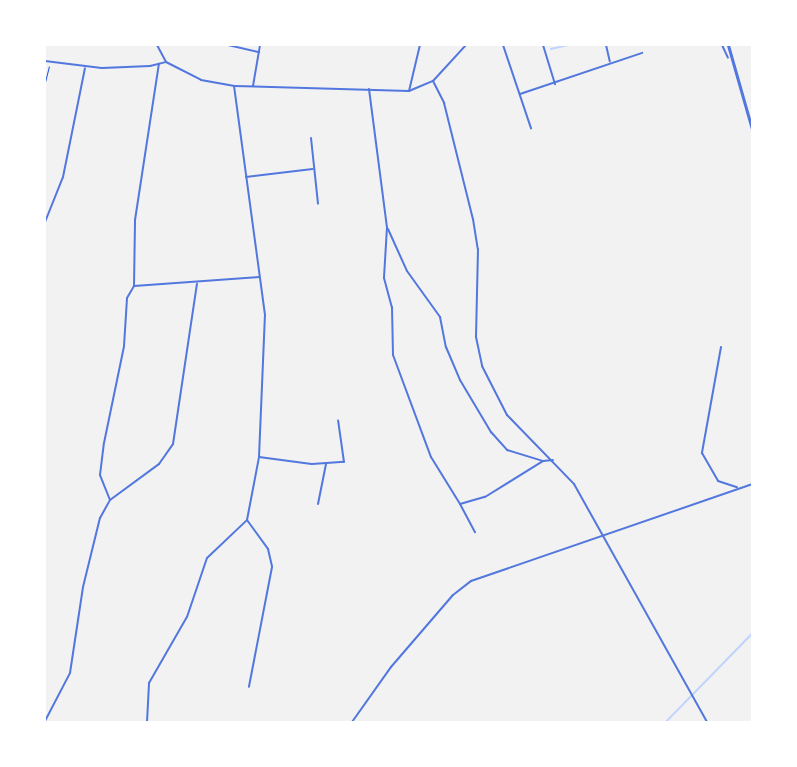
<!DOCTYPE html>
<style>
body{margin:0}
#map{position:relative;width:797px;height:767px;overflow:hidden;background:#f2f2f2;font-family:Montserrat,sans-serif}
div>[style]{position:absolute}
.stream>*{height:1.5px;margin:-0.75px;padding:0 0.75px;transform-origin:0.75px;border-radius:0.75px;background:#bfd3fe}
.path>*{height:1px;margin:-0.5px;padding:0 0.5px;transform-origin:0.5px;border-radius:0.5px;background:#1d4ed8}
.minor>*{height:2px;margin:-1px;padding:0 1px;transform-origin:1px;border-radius:1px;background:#5277de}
.tertiary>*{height:3px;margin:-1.5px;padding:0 1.5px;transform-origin:1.5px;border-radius:1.5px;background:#5277de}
span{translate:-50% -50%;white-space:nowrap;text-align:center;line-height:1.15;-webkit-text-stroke:4.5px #fff;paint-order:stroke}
.frame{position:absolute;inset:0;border:46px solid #fff;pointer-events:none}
</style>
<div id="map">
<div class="stream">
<i style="left:551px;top:49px;width:18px;rotate:-13deg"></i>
<i style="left:666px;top:722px;width:123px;rotate:-45.7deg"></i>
</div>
<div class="path">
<i style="left:45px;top:82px;width:16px;rotate:-76deg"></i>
</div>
<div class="minor">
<i style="left:157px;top:45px;width:19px;rotate:62deg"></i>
<i style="left:228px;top:45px;width:32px;rotate:13deg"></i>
<i style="left:503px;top:45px;width:88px;rotate:71.4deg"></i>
<i style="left:543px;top:45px;width:41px;rotate:72.9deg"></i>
<i style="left:606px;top:45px;width:17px;rotate:77deg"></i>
<i style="left:722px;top:45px;width:14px;rotate:65deg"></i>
<i style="left:45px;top:61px;width:57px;rotate:7deg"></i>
<i style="left:102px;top:68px;width:48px;rotate:-2.4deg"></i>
<i style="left:150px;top:66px;width:16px;rotate:-14deg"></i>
<i style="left:166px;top:62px;width:39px;rotate:27deg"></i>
<i style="left:201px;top:80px;width:34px;rotate:10deg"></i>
<i style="left:234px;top:86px;width:175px;rotate:1.6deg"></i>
<i style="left:409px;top:91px;width:26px;rotate:-23deg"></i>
<i style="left:433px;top:81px;width:49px;rotate:-47.5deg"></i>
<i style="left:433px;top:81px;width:25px;rotate:63deg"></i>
<i style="left:444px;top:103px;width:120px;rotate:76deg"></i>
<i style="left:473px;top:219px;width:30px;rotate:81deg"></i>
<i style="left:478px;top:249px;width:88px;rotate:91.3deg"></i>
<i style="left:476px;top:337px;width:30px;rotate:78deg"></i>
<i style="left:482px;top:366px;width:55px;rotate:63deg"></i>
<i style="left:507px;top:415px;width:96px;rotate:45.8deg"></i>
<i style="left:574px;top:484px;width:273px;rotate:60.8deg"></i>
<i style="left:253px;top:86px;width:42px;rotate:-80.3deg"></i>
<i style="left:369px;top:89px;width:139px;rotate:82.6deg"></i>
<i style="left:387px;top:227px;width:51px;rotate:93.4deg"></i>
<i style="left:384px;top:278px;width:30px;rotate:75deg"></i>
<i style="left:392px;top:307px;width:48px;rotate:88.8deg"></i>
<i style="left:393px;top:355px;width:109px;rotate:69.6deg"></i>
<i style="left:431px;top:457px;width:55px;rotate:58.3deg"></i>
<i style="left:460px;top:504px;width:26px;rotate:-16deg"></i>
<i style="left:485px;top:497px;width:68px;rotate:-31.8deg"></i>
<i style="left:543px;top:461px;width:10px;rotate:-6deg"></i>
<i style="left:409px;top:91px;width:47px;rotate:-76.6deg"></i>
<i style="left:520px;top:94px;width:129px;rotate:-18.6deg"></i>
<i style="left:311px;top:138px;width:66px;rotate:83.9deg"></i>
<i style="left:246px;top:177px;width:67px;rotate:-6.8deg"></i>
<i style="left:45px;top:222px;width:48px;rotate:-68.2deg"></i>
<i style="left:63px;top:177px;width:111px;rotate:-78.6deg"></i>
<i style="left:388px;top:229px;width:46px;rotate:65.7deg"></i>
<i style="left:407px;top:271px;width:57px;rotate:54.3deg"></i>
<i style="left:440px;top:317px;width:31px;rotate:79deg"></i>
<i style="left:446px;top:347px;width:36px;rotate:67deg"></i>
<i style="left:460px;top:380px;width:61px;rotate:59.2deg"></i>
<i style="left:491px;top:432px;width:24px;rotate:48deg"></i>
<i style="left:507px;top:450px;width:38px;rotate:17deg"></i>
<i style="left:134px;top:286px;width:125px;rotate:-4.1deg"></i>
<i style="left:721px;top:347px;width:108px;rotate:100.2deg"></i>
<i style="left:702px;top:453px;width:32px;rotate:60deg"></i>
<i style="left:718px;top:481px;width:20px;rotate:18deg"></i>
<i style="left:259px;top:457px;width:53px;rotate:7.5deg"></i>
<i style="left:312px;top:464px;width:32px;rotate:-4deg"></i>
<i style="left:344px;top:462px;width:42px;rotate:-98.1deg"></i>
<i style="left:110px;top:500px;width:27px;rotate:-112deg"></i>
<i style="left:100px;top:475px;width:32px;rotate:-83deg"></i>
<i style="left:104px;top:443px;width:99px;rotate:-78.3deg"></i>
<i style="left:124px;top:346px;width:48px;rotate:-86.4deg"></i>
<i style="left:127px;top:298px;width:14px;rotate:-60deg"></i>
<i style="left:134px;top:286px;width:66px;rotate:-89.1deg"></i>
<i style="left:135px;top:220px;width:158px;rotate:-81.3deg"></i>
<i style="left:318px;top:504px;width:41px;rotate:-78.7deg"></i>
<i style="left:460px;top:504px;width:32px;rotate:62deg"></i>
<i style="left:247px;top:520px;width:36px;rotate:54deg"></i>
<i style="left:268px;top:549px;width:18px;rotate:77deg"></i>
<i style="left:272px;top:567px;width:122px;rotate:100.9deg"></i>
<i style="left:45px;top:721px;width:54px;rotate:-62.5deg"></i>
<i style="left:70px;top:673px;width:87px;rotate:-81.4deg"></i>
<i style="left:83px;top:587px;width:71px;rotate:-76.2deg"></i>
<i style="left:100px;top:518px;width:21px;rotate:-61deg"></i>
<i style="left:110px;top:500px;width:61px;rotate:-36.3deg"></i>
<i style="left:159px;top:464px;width:24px;rotate:-55deg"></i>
<i style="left:173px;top:444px;width:162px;rotate:-81.5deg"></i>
<i style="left:147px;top:722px;width:39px;rotate:-87deg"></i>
<i style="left:149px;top:683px;width:76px;rotate:-60.1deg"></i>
<i style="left:187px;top:617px;width:62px;rotate:-71.3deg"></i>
<i style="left:207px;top:558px;width:55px;rotate:-43.5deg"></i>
<i style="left:247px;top:520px;width:64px;rotate:-79.2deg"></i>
<i style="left:259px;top:457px;width:142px;rotate:-87.6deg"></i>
<i style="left:265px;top:315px;width:231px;rotate:-97.7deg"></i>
<i style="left:352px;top:722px;width:67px;rotate:-54.7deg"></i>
<i style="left:391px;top:667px;width:95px;rotate:-49.3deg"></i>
<i style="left:453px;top:595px;width:23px;rotate:-38deg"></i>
<i style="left:471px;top:581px;width:297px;rotate:-19deg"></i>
</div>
<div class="tertiary">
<i style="left:728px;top:45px;width:87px;rotate:74.1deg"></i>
</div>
<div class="frame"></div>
</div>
